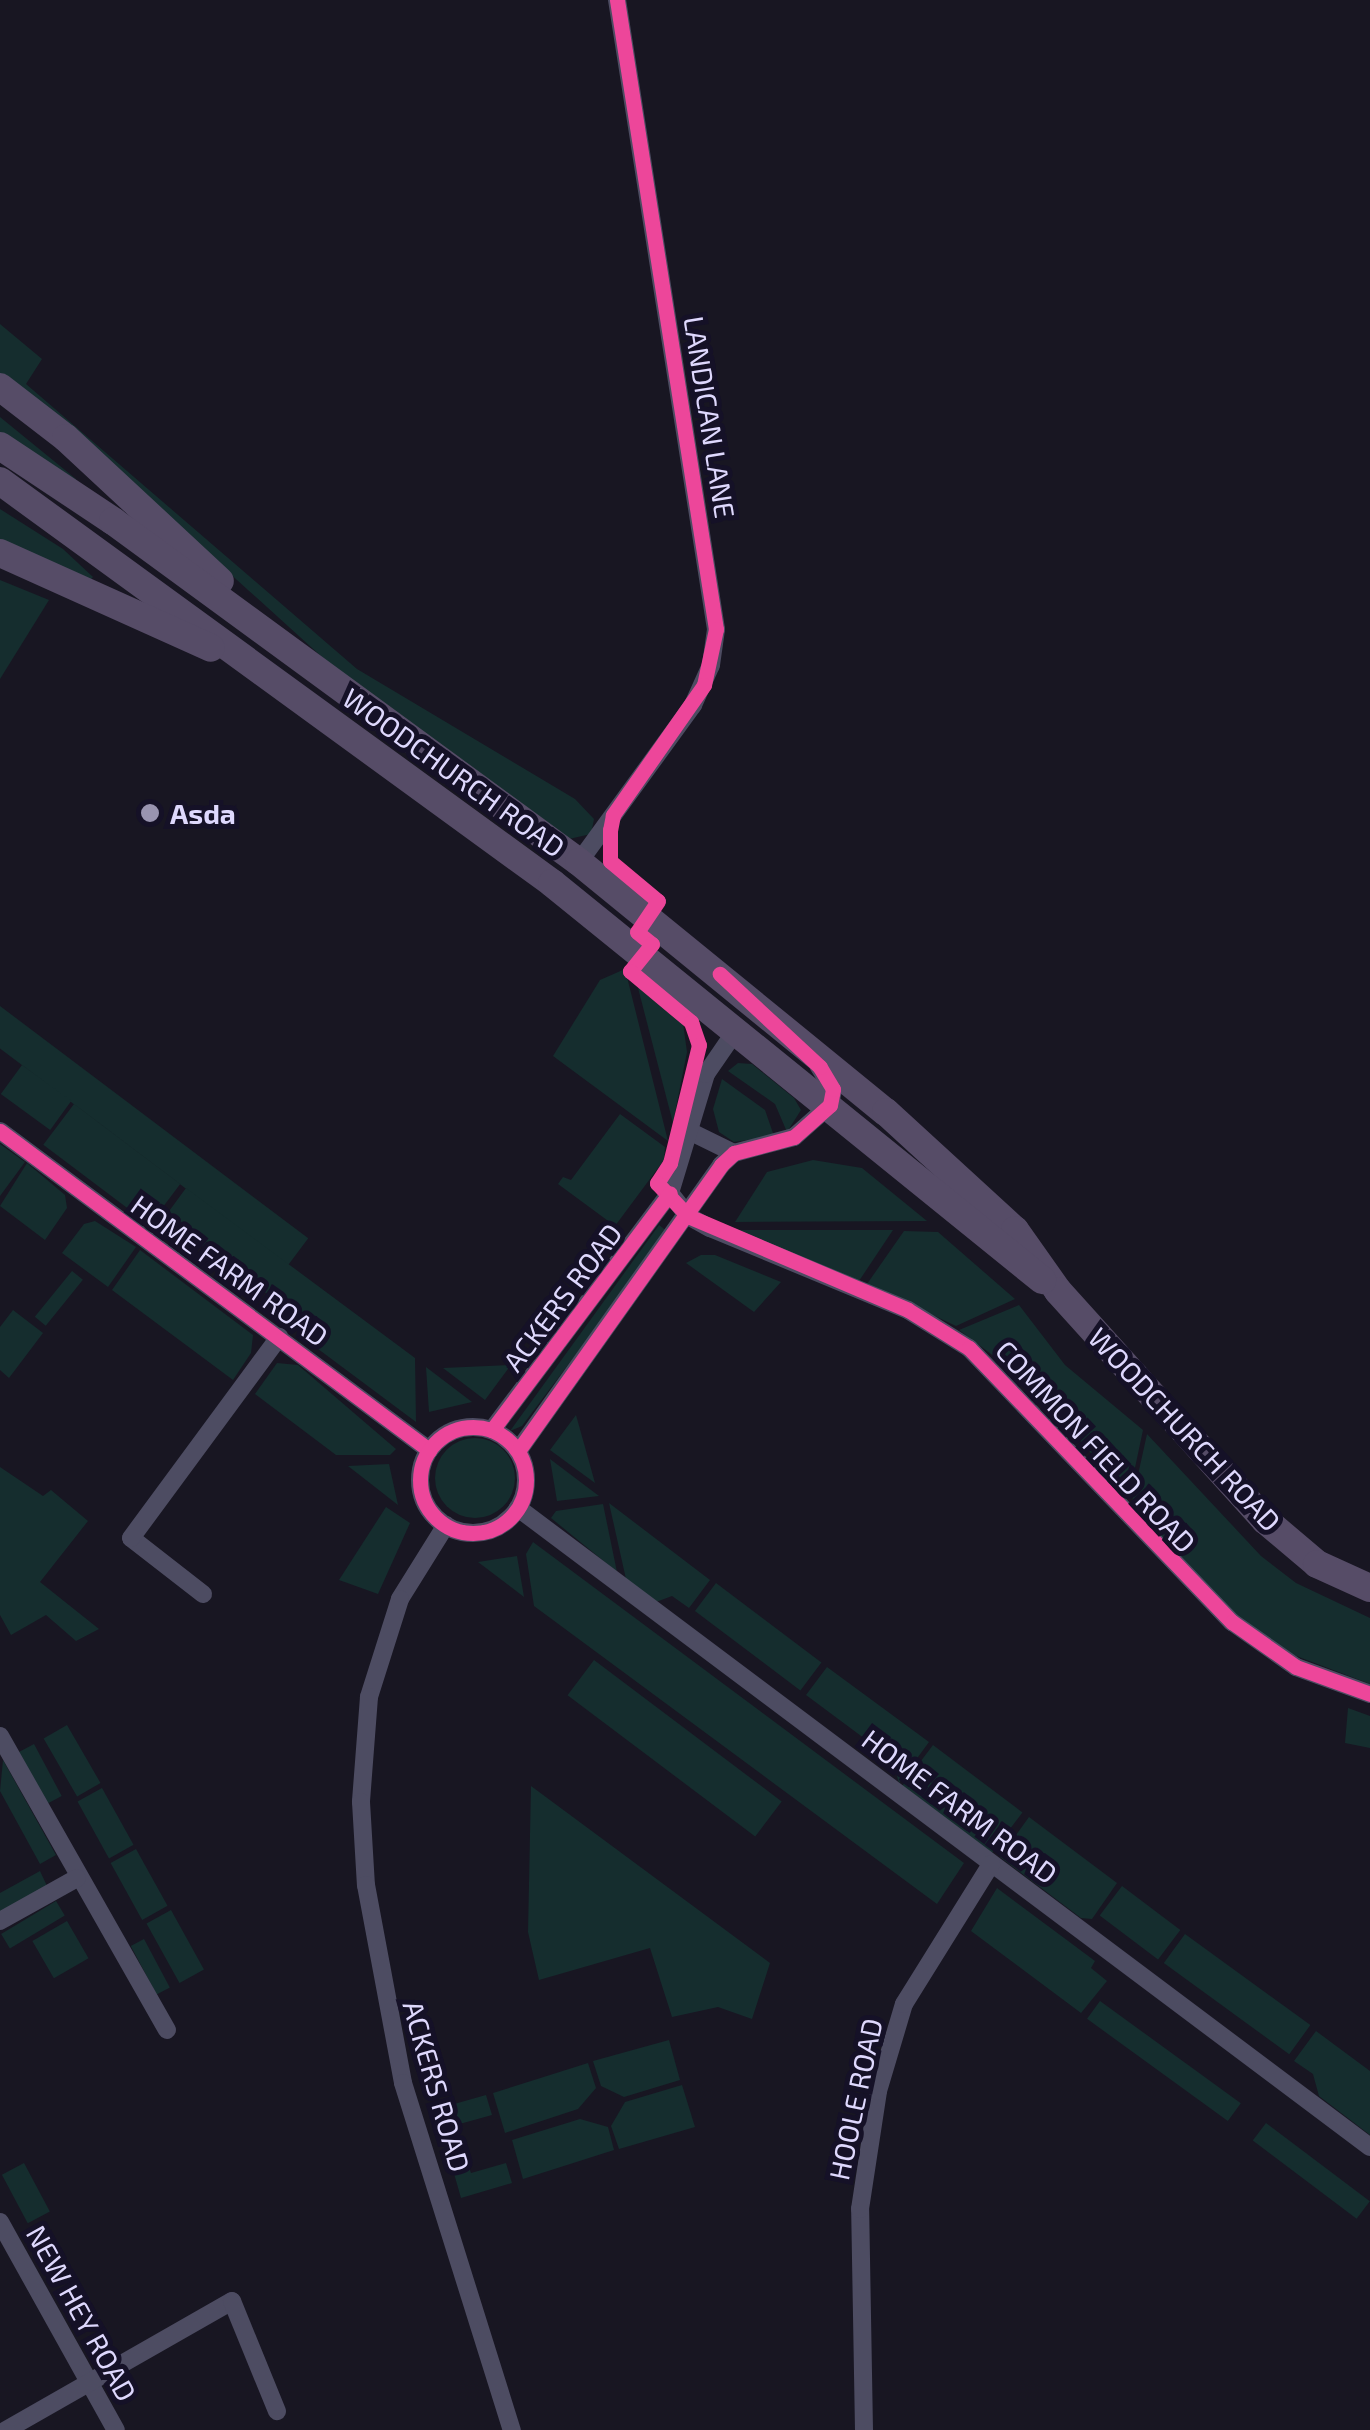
<!DOCTYPE html>
<style>
body{margin:0}
#map{position:relative;width:1370px;height:2430px;overflow:hidden;background:#181622;font-family:"Exo 2",sans-serif}
div>[style]{position:absolute}
.green>*{inset:0;background:#152d2e;transform-origin:0 0}
.round{border-radius:50%}
.street>*{height:18px;margin:-9px;padding:0 9px;transform-origin:9px;border-radius:9px;background:#4d4c62}
.street>.ring{margin:-9px;padding:0;box-sizing:content-box;background:none;border:18px solid #4d4c62;border-radius:50%}
.primary>*{height:28px;margin:-14px;padding:0 14px;transform-origin:14px;border-radius:14px;background:#564c67}
.cycleway>*{height:15px;margin:-7.5px;padding:0 7.5px;transform-origin:7.5px;border-radius:7.5px;background:#ed469a}
.cycleway>.ring{margin:-7.5px;padding:0;box-sizing:content-box;background:none;border:15px solid #ed469a;border-radius:50%}
.dots>*{width:28px;height:28px;translate:-50% -50%;box-sizing:border-box;border:5px solid #151127;border-radius:50%}
span{translate:-50% -50%;white-space:nowrap;text-align:center;line-height:1.15;-webkit-text-stroke:10px #151127;paint-order:stroke}
.street-label{font-size:28px;color:#ded8fd}
.poi-label{font-size:28px;color:#ded8fd;font-weight:700}
.left{translate:0 -50%;text-align:left}
</style>
<div id="map">
<div class="green">
<i style="clip-path:polygon(0 324px,42px 359px,26px 384px,357px 669px,575px 799px,594px 819px,591px 834px,569px 839px,333px 667px,140px 492px,0 379px)"></i>
<i style="clip-path:polygon(0 417px,76px 479px,73px 484px,0 440px)"></i>
<i style="clip-path:polygon(0 509px,63px 549px,93px 577px,89px 582px,0 545px)"></i>
<i style="clip-path:polygon(0 580px,49px 600px,0 679px)"></i>
<i style="clip-path:polygon(625px 969px,668px 1141px,553px 1056px,600px 980px)"></i>
<i style="clip-path:polygon(637px 984px,683px 1023px,687px 1052px,673px 1123px)"></i>
<i style="left:0;top:1006px;width:386px;height:34px;rotate:37deg"></i>
<i style="clip-path:polygon(738px 1063px,752px 1064px,794px 1098px,801px 1110px,787px 1132px,775px 1104px,728px 1071px)"></i>
<i style="left:22px;top:1065px;width:61px;height:36px;rotate:36deg"></i>
<i style="clip-path:polygon(722px 1079px,765px 1110px,774px 1136px,734px 1142px,719px 1132px,713px 1109px)"></i>
<i style="left:74px;top:1104px;width:133px;height:51px;rotate:37deg"></i>
<i style="clip-path:polygon(620px 1114px,665px 1147px,664px 1160px,615px 1226px,558px 1184px,563px 1177px,571px 1180px)"></i>
<i style="clip-path:polygon(0 1144px,25px 1162px,0 1196px)"></i>
<i style="clip-path:polygon(813px 1160px,862px 1168px,927px 1221px,735px 1222px,767px 1172px)"></i>
<i style="clip-path:polygon(27px 1163px,65px 1195px,67px 1208px,45px 1240px,0 1206px)"></i>
<i style="clip-path:polygon(186px 1188px,415px 1358px,416px 1422px,302px 1337px,297px 1316px,164px 1218px)"></i>
<i style="clip-path:polygon(95px 1221px,136px 1247px,108px 1287px,62px 1253px,84px 1224px)"></i>
<i style="clip-path:polygon(659px 1225px,668px 1232px,522px 1426px,510px 1431px)"></i>
<i style="clip-path:polygon(737px 1230px,893px 1230px,859px 1281px)"></i>
<i style="clip-path:polygon(904px 1231px,938px 1232px,1015px 1299px,956px 1326px,867px 1284px)"></i>
<i style="clip-path:polygon(140px 1250px,253px 1335px,251px 1353px,233px 1380px,112px 1290px)"></i>
<i style="clip-path:polygon(701px 1255px,715px 1255px,781px 1282px,754px 1312px,686px 1263px)"></i>
<i style="left:72px;top:1271px;width:14px;height:59px;rotate:39deg"></i>
<i style="clip-path:polygon(1019px 1305px,1065px 1365px,1143px 1430px,1129px 1496px,1027px 1381px,959px 1330px)"></i>
<i style="clip-path:polygon(13px 1310px,43px 1333px,9px 1378px,0 1370px,0 1327px)"></i>
<i style="clip-path:polygon(277px 1363px,298px 1365px,396px 1449px,390px 1455px,336px 1455px,255px 1394px)"></i>
<i style="clip-path:polygon(511px 1365px,485px 1400px,443px 1368px)"></i>
<i style="clip-path:polygon(426px 1367px,472px 1402px,429px 1412px)"></i>
<i style="clip-path:polygon(576px 1415px,595px 1483px,550px 1450px)"></i>
<i style="clip-path:polygon(1147px 1434px,1261px 1556px,1296px 1583px,1370px 1618px,1370px 1684px,1291px 1654px,1235px 1615px,1183px 1563px,1132px 1502px)"></i>
<i class="round" style="left:435px;top:1438px;width:80px;height:80px"></i>
<i style="clip-path:polygon(550px 1459px,599px 1496px,557px 1501px)"></i>
<i style="clip-path:polygon(389px 1464px,398px 1505px,348px 1466px)"></i>
<i style="clip-path:polygon(0 1467px,43px 1496px,51px 1490px,88px 1521px,40px 1582px,99px 1629px,76px 1641px,46px 1615px,11px 1635px,0 1615px)"></i>
<i style="clip-path:polygon(609px 1503px,710px 1580px,689px 1608px,672px 1596px,656px 1602px,626px 1579px)"></i>
<i style="clip-path:polygon(603px 1504px,617px 1572px,551px 1518px,556px 1511px)"></i>
<i style="clip-path:polygon(386px 1507px,410px 1523px,378px 1594px,339px 1580px)"></i>
<i style="clip-path:polygon(533px 1542px,964px 1863px,937px 1904px,534px 1606px,526px 1554px)"></i>
<i style="clip-path:polygon(517px 1556px,524px 1597px,478px 1562px)"></i>
<i style="left:716px;top:1583px;width:132px;height:35px;rotate:37deg"></i>
<i style="left:594px;top:1660px;width:235px;height:44px;rotate:37deg"></i>
<i style="clip-path:polygon(827px 1667px,929px 1742px,899px 1783px,892px 1759px,806px 1695px)"></i>
<i style="clip-path:polygon(1348px 1708px,1370px 1716px,1370px 1748px,1345px 1743px)"></i>
<i style="left:67px;top:1725px;width:67px;height:27px;rotate:60deg"></i>
<i style="left:34px;top:1744px;width:59px;height:17px;rotate:62deg"></i>
<i style="left:933px;top:1745px;width:112px;height:51px;rotate:37deg"></i>
<i style="clip-path:polygon(3px 1760px,56px 1855px,40px 1864px,0 1791px)"></i>
<i style="clip-path:polygon(531px 1786px,770px 1963px,752px 2019px,718px 2007px,672px 2017px,650px 1948px,539px 1980px,528px 1932px)"></i>
<i style="left:102px;top:1788px;width:65px;height:28px;rotate:61deg"></i>
<i style="clip-path:polygon(1029px 1817px,1117px 1883px,1092px 1919px,1081px 1918px,1000px 1857px)"></i>
<i style="left:136px;top:1849px;width:65px;height:29px;rotate:61deg"></i>
<i style="clip-path:polygon(40px 1871px,47px 1886px,0 1912px,0 1893px)"></i>
<i style="left:1122px;top:1886px;width:73px;height:37px;rotate:37deg"></i>
<i style="clip-path:polygon(997px 1888px,1095px 1961px,1091px 1968px,1107px 1981px,1081px 2013px,971px 1931px)"></i>
<i style="left:56px;top:1901px;width:17px;height:64px;rotate:59deg"></i>
<i style="left:171px;top:1910px;width:68px;height:28px;rotate:61deg"></i>
<i style="left:67px;top:1921px;width:43px;height:40px;rotate:60deg"></i>
<i style="left:1185px;top:1934px;width:155px;height:36px;rotate:36deg"></i>
<i style="left:144px;top:1939px;width:55px;height:15px;rotate:62deg"></i>
<i style="left:1100px;top:2001px;width:174px;height:22px;rotate:36deg"></i>
<i style="clip-path:polygon(1316px 2031px,1370px 2071px,1370px 2135px,1319px 2096px,1313px 2074px,1294px 2061px)"></i>
<i style="clip-path:polygon(669px 2040px,680px 2080px,624px 2097px,601px 2086px,593px 2061px)"></i>
<i style="clip-path:polygon(588px 2063px,596px 2088px,578px 2109px,505px 2133px,493px 2093px)"></i>
<i style="clip-path:polygon(682px 2085px,695px 2127px,619px 2149px,611px 2126px,625px 2102px)"></i>
<i style="clip-path:polygon(486px 2095px,492px 2115px,456px 2125px,460px 2140px,442px 2145px,433px 2110px)"></i>
<i style="clip-path:polygon(580px 2119px,608px 2127px,614px 2150px,523px 2179px,512px 2140px)"></i>
<i style="left:1266px;top:2123px;width:130px;height:22px;rotate:37deg"></i>
<i style="clip-path:polygon(466px 2159px,471px 2173px,506px 2163px,512px 2183px,461px 2198px,451px 2163px)"></i>
<i style="left:24px;top:2163px;width:55px;height:25px;rotate:62deg"></i>
</div>
<div class="street">
<i style="left:579px;top:862px;width:194px;rotate:-54deg"></i>
<i style="left:693px;top:705px;width:44px;rotate:-65.8deg"></i>
<i style="left:711px;top:665px;width:36px;rotate:-82deg"></i>
<i style="left:716px;top:629px;width:637px;rotate:-98.94deg"></i>
<i style="left:0;top:1131px;width:535px;rotate:36.63deg"></i>
<i style="left:689px;top:1131px;width:50px;rotate:26.1deg"></i>
<i style="left:670px;top:1193px;width:29px;rotate:52deg"></i>
<i style="left:688px;top:1216px;width:25px;rotate:29deg"></i>
<i style="left:710px;top:1228px;width:214px;rotate:22.5deg"></i>
<i style="left:908px;top:1310px;width:72px;rotate:31.9deg"></i>
<i style="left:969px;top:1348px;width:380px;rotate:46.2deg"></i>
<i style="left:1232px;top:1622px;width:78px;rotate:35.1deg"></i>
<i style="left:1296px;top:1667px;width:79px;rotate:20deg"></i>
<i class="ring" style="left:420px;top:1427px;width:88px;height:88px"></i>
<i style="left:492px;top:1430px;width:296px;rotate:-53.1deg"></i>
<i style="left:670px;top:1193px;width:124px;rotate:-73.2deg"></i>
<i style="left:706px;top:1074px;width:55px;rotate:-55.4deg"></i>
<i style="left:518px;top:1451px;width:351px;rotate:-54.6deg"></i>
<i style="left:721px;top:1165px;width:18px;rotate:-43deg"></i>
<i style="left:734px;top:1153px;width:62px;rotate:-14.9deg"></i>
<i style="left:794px;top:1137px;width:48px;rotate:-41.6deg"></i>
<i style="left:830px;top:1105px;width:16px;rotate:-79deg"></i>
<i style="left:833px;top:1089px;width:28px;rotate:-122deg"></i>
<i style="left:518px;top:1508px;width:1065px;rotate:36.87deg"></i>
<i style="left:446px;top:1525px;width:87px;rotate:121.9deg"></i>
<i style="left:400px;top:1599px;width:103px;rotate:107.6deg"></i>
<i style="left:369px;top:1697px;width:105px;rotate:94.4deg"></i>
<i style="left:361px;top:1802px;width:83px;rotate:86.6deg"></i>
<i style="left:366px;top:1885px;width:201px;rotate:79.4deg"></i>
<i style="left:403px;top:2083px;width:364px;rotate:72.6deg"></i>
<i style="left:203px;top:1594px;width:91px;rotate:-142.1deg"></i>
<i style="left:131px;top:1538px;width:250px;rotate:-53.6deg"></i>
<i style="left:0;top:1736px;width:338px;rotate:60.4deg"></i>
<i style="left:0;top:1921px;width:88px;rotate:-29.2deg"></i>
<i style="left:0;top:2222px;width:238px;rotate:60.9deg"></i>
<i style="left:6px;top:2430px;width:260px;rotate:-29.7deg"></i>
<i style="left:232px;top:2301px;width:119px;rotate:67.8deg"></i>
<i style="left:864px;top:2430px;width:221px;rotate:-91deg"></i>
<i style="left:860px;top:2209px;width:119px;rotate:-81.3deg"></i>
<i style="left:878px;top:2091px;width:91px;rotate:-73.4deg"></i>
<i style="left:904px;top:2004px;width:165px;rotate:-58.1deg"></i>
</div>
<div class="primary">
<i style="left:0;top:387px;width:83px;rotate:37.7deg"></i>
<i style="left:66px;top:438px;width:210px;rotate:42.9deg"></i>
<i style="left:0;top:446px;width:136px;rotate:33.6deg"></i>
<i style="left:113px;top:521px;width:577px;rotate:36.2deg"></i>
<i style="left:579px;top:862px;width:396px;rotate:39.2deg"></i>
<i style="left:886px;top:1112px;width:175px;rotate:42.5deg"></i>
<i style="left:1015px;top:1230px;width:75px;rotate:54.8deg"></i>
<i style="left:1058px;top:1291px;width:309px;rotate:47.9deg"></i>
<i style="left:1265px;top:1520px;width:68px;rotate:40.2deg"></i>
<i style="left:1317px;top:1564px;width:58px;rotate:24.4deg"></i>
<i style="left:0;top:481px;width:683px;rotate:36.06deg"></i>
<i style="left:552px;top:883px;width:631px;rotate:39.01deg"></i>
<i style="left:0;top:553px;width:231px;rotate:24.2deg"></i>
</div>
<div class="cycleway">
<i style="left:617px;top:0;width:637px;rotate:81.06deg"></i>
<i style="left:716px;top:629px;width:57px;rotate:102.1deg"></i>
<i style="left:704px;top:685px;width:159px;rotate:125deg"></i>
<i style="left:613px;top:815px;width:15px;rotate:101deg"></i>
<i style="left:610px;top:830px;width:31px;rotate:90deg"></i>
<i style="left:610px;top:861px;width:62px;rotate:39.8deg"></i>
<i style="left:658px;top:901px;width:37px;rotate:124deg"></i>
<i style="left:637px;top:932px;width:19px;rotate:39deg"></i>
<i style="left:652px;top:944px;width:35px;rotate:129deg"></i>
<i style="left:630px;top:971px;width:80px;rotate:39.9deg"></i>
<i style="left:691px;top:1022px;width:24px;rotate:71deg"></i>
<i style="left:699px;top:1045px;width:122px;rotate:103.8deg"></i>
<i style="left:670px;top:1163px;width:24px;rotate:123deg"></i>
<i style="left:657px;top:1183px;width:45px;rotate:46.8deg"></i>
<i style="left:688px;top:1216px;width:239px;rotate:23.1deg"></i>
<i style="left:908px;top:1310px;width:72px;rotate:31.9deg"></i>
<i style="left:969px;top:1348px;width:380px;rotate:46.2deg"></i>
<i style="left:1232px;top:1622px;width:78px;rotate:35.1deg"></i>
<i style="left:1296px;top:1667px;width:79px;rotate:20deg"></i>
<i style="left:0;top:1131px;width:535px;rotate:36.63deg"></i>
<i class="ring" style="left:420px;top:1427px;width:91px;height:91px"></i>
<i style="left:492px;top:1430px;width:296px;rotate:-53.1deg"></i>
<i style="left:518px;top:1451px;width:351px;rotate:-54.6deg"></i>
<i style="left:721px;top:1165px;width:18px;rotate:-43deg"></i>
<i style="left:734px;top:1153px;width:62px;rotate:-14.9deg"></i>
<i style="left:794px;top:1137px;width:48px;rotate:-41.6deg"></i>
<i style="left:830px;top:1105px;width:16px;rotate:-79deg"></i>
<i style="left:833px;top:1089px;width:26px;rotate:-121deg"></i>
<i style="left:820px;top:1067px;width:137px;rotate:-137.1deg"></i>
</div>
<div class="dots">
<i style="left:150px;top:813px;background:#9994b0"></i>
</div>
<div class="street-label">
<span style="left:710px;top:417px;rotate:81deg">LANDICAN LANE</span>
<span style="left:454px;top:772px;rotate:36deg">WOODCHURCH ROAD</span>
<span style="left:230px;top:1270px;rotate:36deg">HOME FARM ROAD</span>
<span style="left:562px;top:1297px;rotate:-53deg">ACKERS ROAD</span>
<span style="left:1185px;top:1429px;rotate:47deg">WOODCHURCH ROAD</span>
<span style="left:1096px;top:1446px;rotate:47deg">COMMON FIELD ROAD</span>
<span style="left:960px;top:1806px;rotate:37deg">HOME FARM ROAD</span>
<span style="left:437px;top:2086px;rotate:74deg">ACKERS ROAD</span>
<span style="left:855px;top:2099px;rotate:-78deg">HOOLE ROAD</span>
<span style="left:82px;top:2313px;rotate:61deg">NEW HEY ROAD</span>
</div>
<div class="poi-label">
<span class="left" style="left:170px;top:813px">Asda</span>
</div>
</div>
